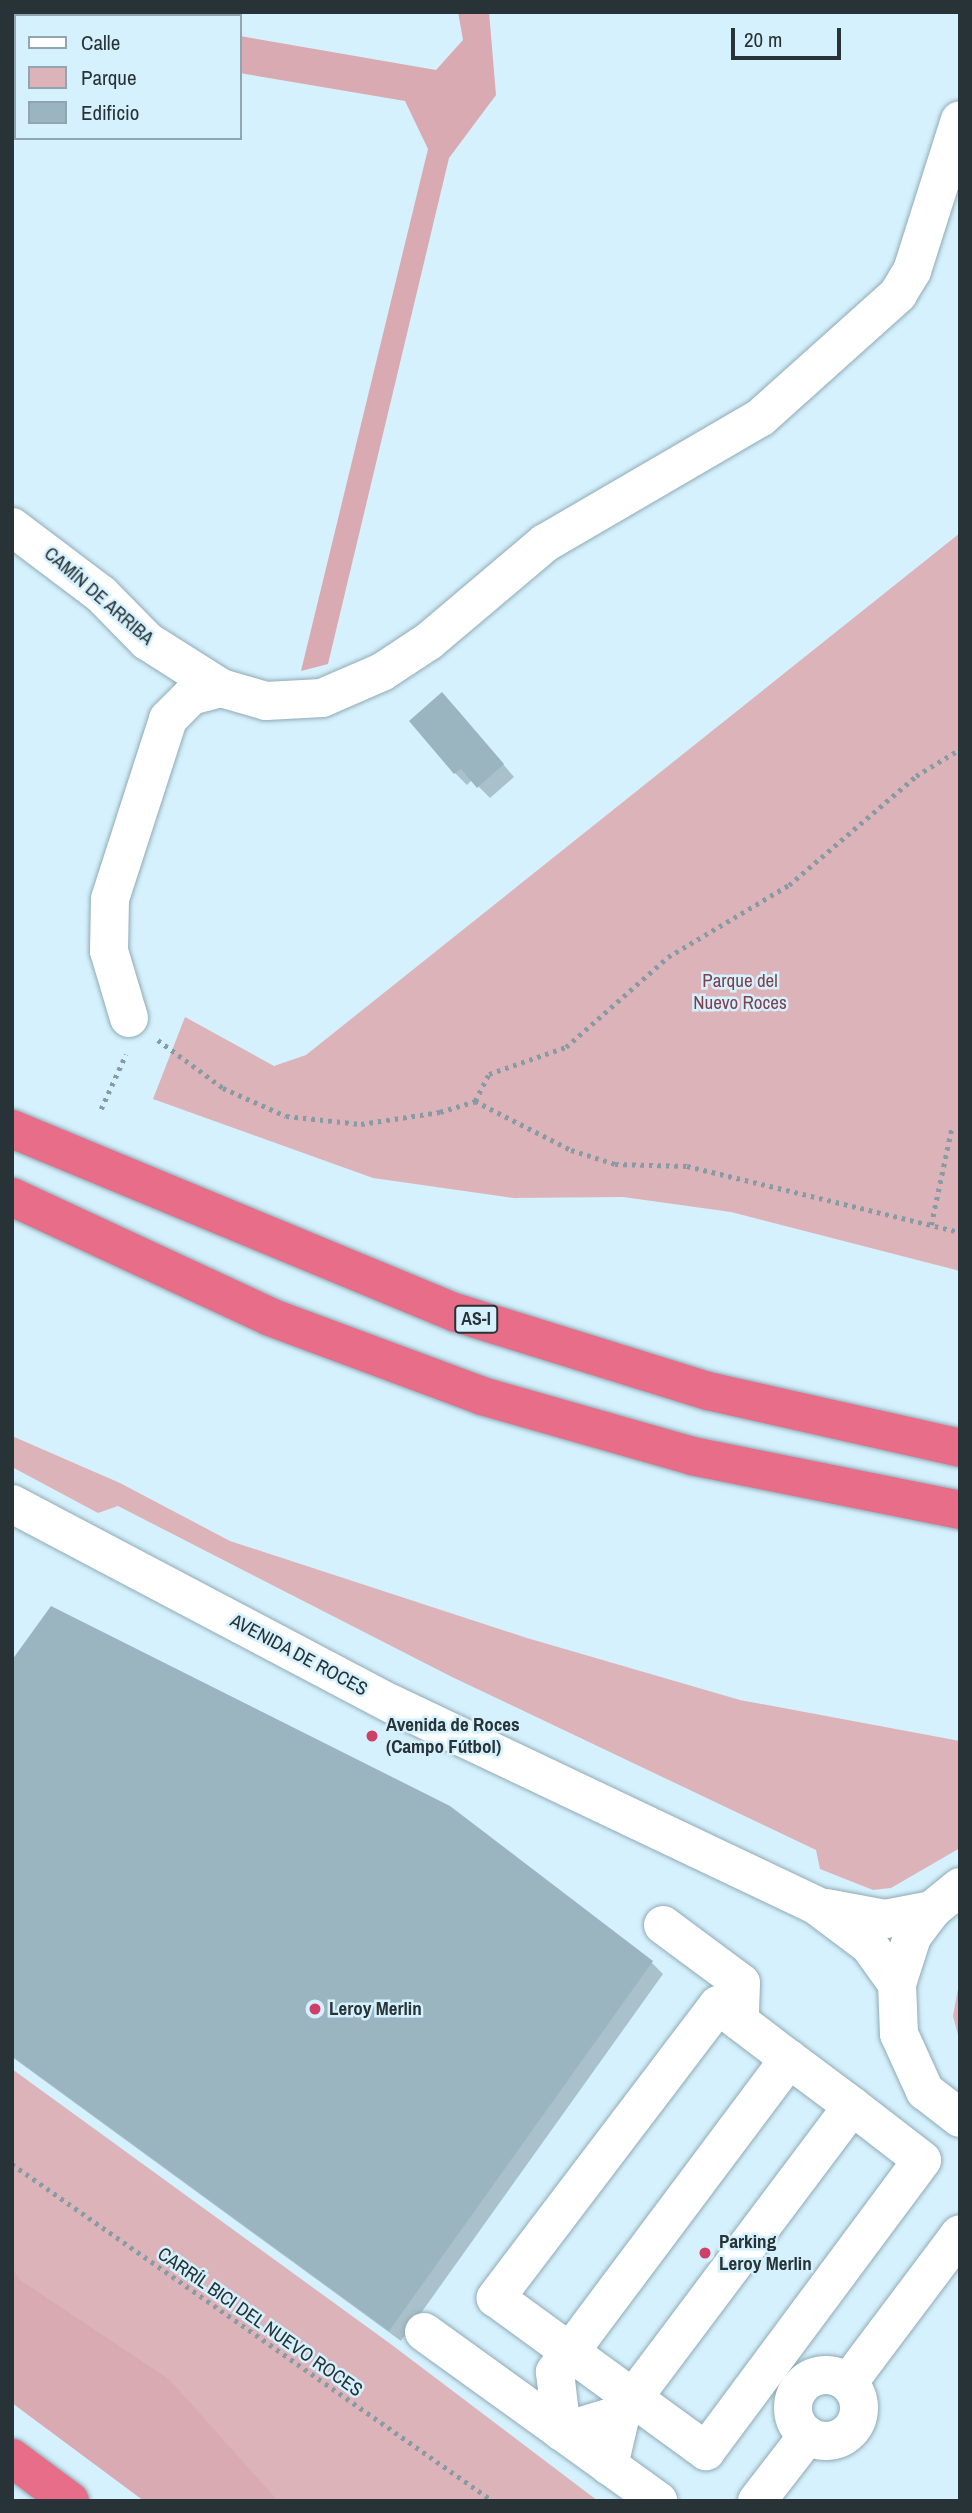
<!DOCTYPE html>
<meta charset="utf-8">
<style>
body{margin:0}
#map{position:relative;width:972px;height:2513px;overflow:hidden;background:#d5f1fd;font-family:"Archivo Narrow",sans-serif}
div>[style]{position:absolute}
.green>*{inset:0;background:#ddb3ba}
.forest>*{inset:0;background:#d9aab1}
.shadow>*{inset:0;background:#0003}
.building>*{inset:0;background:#9bb5c0}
.path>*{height:4.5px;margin-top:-2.25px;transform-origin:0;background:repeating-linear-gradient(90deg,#879ba4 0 3.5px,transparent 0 8.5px)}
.roads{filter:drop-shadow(0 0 2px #90aab5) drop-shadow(0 0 2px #90aab5)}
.minor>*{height:38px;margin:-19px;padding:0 19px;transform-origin:19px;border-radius:19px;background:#fff}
.minor>.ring{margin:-19px;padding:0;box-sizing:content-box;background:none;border:38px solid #fff;border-radius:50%}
.highway>*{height:38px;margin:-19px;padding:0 19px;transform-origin:19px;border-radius:19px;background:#e76d88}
.dots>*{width:19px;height:19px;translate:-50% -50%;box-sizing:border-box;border:4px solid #d5f1fd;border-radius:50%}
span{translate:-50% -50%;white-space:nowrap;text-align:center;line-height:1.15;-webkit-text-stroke:5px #d5f1fd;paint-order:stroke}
.shield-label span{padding:2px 5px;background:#d5f1fd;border:2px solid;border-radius:5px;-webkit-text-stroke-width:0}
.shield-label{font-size:18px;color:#283337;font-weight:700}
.street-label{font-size:19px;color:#283337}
.park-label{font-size:19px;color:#7f414e}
.poi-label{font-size:19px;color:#283337;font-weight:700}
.left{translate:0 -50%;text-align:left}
.frame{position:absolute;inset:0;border:14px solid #283337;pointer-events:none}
.legend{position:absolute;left:14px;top:14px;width:228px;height:126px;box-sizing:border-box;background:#d5f1fd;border:2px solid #90a5ae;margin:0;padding:9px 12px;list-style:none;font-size:21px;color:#283337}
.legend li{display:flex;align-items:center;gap:14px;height:35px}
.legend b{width:35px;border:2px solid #90a5ae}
.scale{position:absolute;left:731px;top:28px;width:110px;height:32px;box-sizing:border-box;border:4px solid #283337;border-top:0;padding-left:9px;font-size:21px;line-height:24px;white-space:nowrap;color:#283337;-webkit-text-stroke:5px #d5f1fd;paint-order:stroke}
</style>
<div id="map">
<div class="green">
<i style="clip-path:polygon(960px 533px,960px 1271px,731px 1212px,623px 1197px,514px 1198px,373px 1178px,153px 1099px,185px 1017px,274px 1066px,306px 1055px)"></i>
<i style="clip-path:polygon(12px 1436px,120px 1483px,230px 1541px,527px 1638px,740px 1700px,960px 1741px,960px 1848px,891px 1888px,873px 1890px,820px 1869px,816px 1850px,452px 1677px,118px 1506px,98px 1513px,12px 1467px)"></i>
<i style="clip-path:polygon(960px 1978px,960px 2042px,953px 2016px)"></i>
<i style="clip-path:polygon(12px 2069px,392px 2345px,598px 2501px,240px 2501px,12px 2326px)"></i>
</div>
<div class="forest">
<i style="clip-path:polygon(12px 12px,107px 12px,127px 16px,16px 16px,16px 34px)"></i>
<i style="clip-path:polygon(458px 12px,489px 12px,496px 95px,449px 158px,328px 664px,301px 671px,428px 149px,405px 101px,240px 73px,240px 36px,436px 70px,463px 40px)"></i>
<i style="clip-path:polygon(12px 2268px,20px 2280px,170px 2380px,278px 2501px,144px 2501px,12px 2403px)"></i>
</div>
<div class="shadow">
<i style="clip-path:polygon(454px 706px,514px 777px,490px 798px,472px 780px,467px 785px,455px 773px)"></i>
<i style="clip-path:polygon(12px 1663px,651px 1962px,663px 1974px,401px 2341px,12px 2057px)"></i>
</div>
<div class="building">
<i style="clip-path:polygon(442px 692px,504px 764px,477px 788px,461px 769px,454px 774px,409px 721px)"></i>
<i style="clip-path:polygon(51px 1606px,450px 1806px,653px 1961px,389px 2331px,12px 2056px,12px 1660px)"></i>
</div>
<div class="path">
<i style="left:158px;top:1040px;width:81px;rotate:36.4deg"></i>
<i style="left:223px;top:1088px;width:69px;rotate:24deg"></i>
<i style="left:286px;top:1116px;width:75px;rotate:6.1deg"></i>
<i style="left:361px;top:1124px;width:80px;rotate:-8.6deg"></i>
<i style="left:440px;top:1112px;width:37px;rotate:-17deg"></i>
<i style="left:475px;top:1101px;width:30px;rotate:-63deg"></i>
<i style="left:489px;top:1074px;width:82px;rotate:-19.3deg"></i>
<i style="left:566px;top:1047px;width:136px;rotate:-41.4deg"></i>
<i style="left:668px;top:957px;width:141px;rotate:-30.8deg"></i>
<i style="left:789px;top:885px;width:167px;rotate:-40.6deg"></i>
<i style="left:916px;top:776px;width:52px;rotate:-31.5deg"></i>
<i style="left:475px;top:1101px;width:108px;rotate:27deg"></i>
<i style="left:571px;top:1150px;width:46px;rotate:17.7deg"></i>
<i style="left:615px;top:1164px;width:72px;rotate:1.6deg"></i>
<i style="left:687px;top:1166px;width:281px;rotate:13.6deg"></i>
<i style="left:101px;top:1109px;width:60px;rotate:-65.6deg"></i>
<i style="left:931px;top:1225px;width:101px;rotate:-78deg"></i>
<i style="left:12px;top:2164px;width:587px;rotate:35.02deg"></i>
</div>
<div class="roads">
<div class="minor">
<i style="left:12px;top:527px;width:111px;rotate:37deg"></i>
<i style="left:101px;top:594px;width:66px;rotate:45.6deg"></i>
<i style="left:147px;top:641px;width:88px;rotate:32.4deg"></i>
<i style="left:221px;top:688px;width:47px;rotate:16.1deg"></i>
<i style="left:266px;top:701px;width:56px;rotate:-3.1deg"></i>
<i style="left:322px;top:698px;width:65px;rotate:-23.4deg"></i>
<i style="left:382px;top:672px;width:56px;rotate:-33.4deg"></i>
<i style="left:429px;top:641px;width:152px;rotate:-40.2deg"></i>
<i style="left:545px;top:543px;width:249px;rotate:-30.2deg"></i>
<i style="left:760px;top:418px;width:186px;rotate:-41.9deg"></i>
<i style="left:898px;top:294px;width:27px;rotate:-59deg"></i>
<i style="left:912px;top:271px;width:158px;rotate:-72.4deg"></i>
<i style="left:129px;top:1018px;width:70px;rotate:-106.6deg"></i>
<i style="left:109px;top:951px;width:52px;rotate:-88.9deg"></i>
<i style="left:110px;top:899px;width:189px;rotate:-72.1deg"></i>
<i style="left:168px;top:719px;width:33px;rotate:-45deg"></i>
<i style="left:191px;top:696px;width:31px;rotate:-15deg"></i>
<i style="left:12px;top:1504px;width:429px;rotate:27.8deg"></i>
<i style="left:392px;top:1704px;width:471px;rotate:25.4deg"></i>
<i style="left:817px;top:1906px;width:65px;rotate:36.9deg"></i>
<i style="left:869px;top:1945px;width:48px;rotate:54.3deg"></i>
<i style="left:960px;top:1887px;width:36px;rotate:141deg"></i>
<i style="left:932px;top:1910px;width:34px;rotate:127deg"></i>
<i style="left:912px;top:1937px;width:49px;rotate:107.7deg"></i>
<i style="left:897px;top:1984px;width:50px;rotate:87.7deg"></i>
<i style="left:899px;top:2034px;width:63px;rotate:65.5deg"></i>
<i style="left:925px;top:2091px;width:44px;rotate:37.6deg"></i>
<i style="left:826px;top:1908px;width:60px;rotate:10.6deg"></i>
<i style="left:885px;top:1919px;width:48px;rotate:-10.8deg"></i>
<i style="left:663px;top:1925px;width:97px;rotate:36.6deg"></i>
<i style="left:741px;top:1983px;width:38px;rotate:92deg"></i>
<i style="left:789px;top:2059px;width:89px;rotate:-142.7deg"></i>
<i style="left:718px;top:2005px;width:368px;rotate:127.2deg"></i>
<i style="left:496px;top:2298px;width:260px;rotate:36.1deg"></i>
<i style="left:706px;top:2451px;width:362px;rotate:-53.4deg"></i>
<i style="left:922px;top:2160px;width:88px;rotate:-142.4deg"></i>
<i style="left:424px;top:2332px;width:289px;rotate:35.8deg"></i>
<i class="ring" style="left:793px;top:2375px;width:28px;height:28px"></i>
<i style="left:848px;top:2383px;width:186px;rotate:-53.1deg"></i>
<i style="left:609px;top:2466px;width:53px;rotate:-77deg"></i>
<i style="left:621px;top:2414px;width:385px;rotate:-53.1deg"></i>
<i style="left:852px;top:2106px;width:79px;rotate:-143.3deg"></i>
<i style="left:789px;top:2059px;width:391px;rotate:126.8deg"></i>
<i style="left:555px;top:2372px;width:60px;rotate:83.3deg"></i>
<i style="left:562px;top:2432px;width:62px;rotate:-17deg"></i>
<i style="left:757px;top:2501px;width:83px;rotate:-52.3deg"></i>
</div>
<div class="highway">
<i style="left:12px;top:1129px;width:482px;rotate:22.5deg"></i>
<i style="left:457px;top:1313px;width:263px;rotate:17.3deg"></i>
<i style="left:708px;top:1391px;width:258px;rotate:12.7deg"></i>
<i style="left:12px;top:1197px;width:285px;rotate:24.9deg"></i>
<i style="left:270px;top:1317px;width:226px;rotate:20.4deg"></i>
<i style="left:482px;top:1396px;width:218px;rotate:15.9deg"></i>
<i style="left:692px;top:1456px;width:273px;rotate:11.4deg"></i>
<i style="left:12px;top:2458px;width:72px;rotate:36.6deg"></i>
</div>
</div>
<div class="dots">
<i style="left:372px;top:1736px;background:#cf4068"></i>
<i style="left:315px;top:2009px;background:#cf4068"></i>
<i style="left:705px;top:2253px;background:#cf4068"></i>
</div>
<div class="shield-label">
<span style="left:476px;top:1319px">AS-I</span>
</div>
<div class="street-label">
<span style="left:99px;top:596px;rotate:41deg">CAMÍN DE ARRIBA</span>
<span style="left:299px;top:1655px;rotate:28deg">AVENIDA DE ROCES</span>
<span style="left:260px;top:2322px;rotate:35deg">CARRÍL BICI DEL NUEVO ROCES</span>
</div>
<div class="park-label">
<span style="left:740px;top:992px">Parque del<br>Nuevo Roces</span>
</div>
<div class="poi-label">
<span class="left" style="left:386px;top:1736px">Avenida de Roces<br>(Campo Fútbol)</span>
<span class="left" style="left:329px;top:2009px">Leroy Merlin</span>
<span class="left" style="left:719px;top:2253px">Parking<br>Leroy Merlin</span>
</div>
<div class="frame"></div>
<ul class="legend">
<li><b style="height:9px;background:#fff"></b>Calle</li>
<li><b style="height:19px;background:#ddb3ba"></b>Parque</li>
<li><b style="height:19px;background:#9bb5c0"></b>Edificio</li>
</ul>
<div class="scale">20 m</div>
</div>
